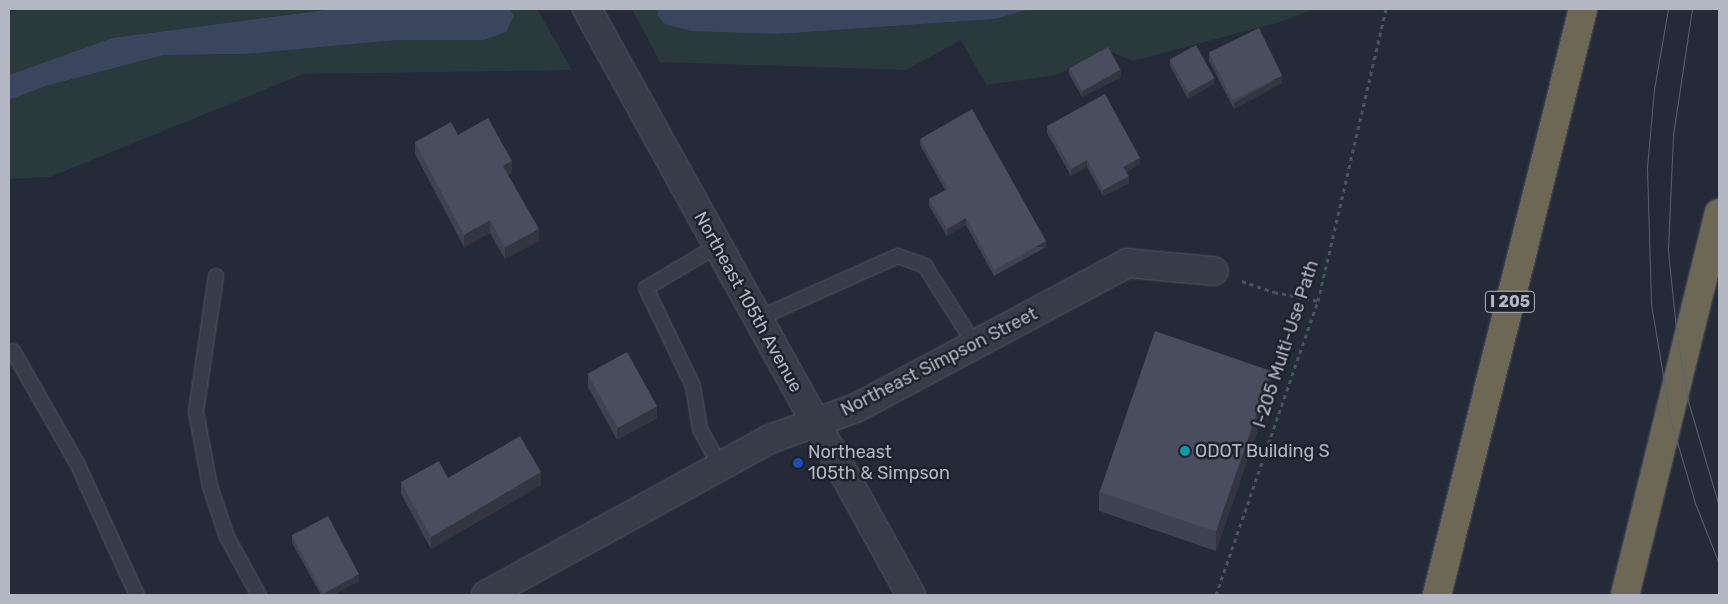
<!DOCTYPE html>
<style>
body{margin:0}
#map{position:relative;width:1728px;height:604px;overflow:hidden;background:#242a37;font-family:Rubik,sans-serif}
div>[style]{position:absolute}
.green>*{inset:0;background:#2a393c}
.water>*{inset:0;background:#3c455e}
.path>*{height:3px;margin-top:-1.5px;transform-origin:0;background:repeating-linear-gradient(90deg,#485559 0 4px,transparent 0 8px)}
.roads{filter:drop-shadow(0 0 1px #535762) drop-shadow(0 0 1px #535762)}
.service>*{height:14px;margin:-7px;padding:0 7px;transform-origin:7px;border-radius:7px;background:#383c48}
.minor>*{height:28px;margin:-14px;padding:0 14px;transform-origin:14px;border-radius:14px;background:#383c48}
.tertiary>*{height:28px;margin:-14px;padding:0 14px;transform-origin:14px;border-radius:14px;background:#383c48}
.motorway>*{height:28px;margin:-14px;padding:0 14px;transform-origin:14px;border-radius:14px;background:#6d6756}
.tram>*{height:1px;margin:-0.5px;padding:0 0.5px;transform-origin:0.5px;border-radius:0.5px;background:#5c6270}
.wall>*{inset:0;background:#3f4250}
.shaded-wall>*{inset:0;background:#333641;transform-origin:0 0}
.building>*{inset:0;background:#494d5d;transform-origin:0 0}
.dots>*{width:14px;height:14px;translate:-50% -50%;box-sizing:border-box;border:2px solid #1d212c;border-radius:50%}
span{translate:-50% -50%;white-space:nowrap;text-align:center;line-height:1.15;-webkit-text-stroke:5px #1d212c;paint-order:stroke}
.shield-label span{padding:1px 4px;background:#1d212c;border:1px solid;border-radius:4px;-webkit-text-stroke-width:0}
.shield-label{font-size:16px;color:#b3b7c4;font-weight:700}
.street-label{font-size:18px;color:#b3b7c4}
.poi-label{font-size:18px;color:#b3b7c4}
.left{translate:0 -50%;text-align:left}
.frame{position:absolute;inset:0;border:10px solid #b3b7c4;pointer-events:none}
</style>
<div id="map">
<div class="green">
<i style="clip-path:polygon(18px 9px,333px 9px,112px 38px,9px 75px,9px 12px)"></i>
<i style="clip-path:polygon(510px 9px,537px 9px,572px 70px,303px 74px,50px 177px,9px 179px,9px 100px,46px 86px,164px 55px,245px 54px,397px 40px,484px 40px,514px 15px)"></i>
<i style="clip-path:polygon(632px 9px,660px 9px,657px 15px,778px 34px,995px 19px,1030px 9px,1315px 9px,1277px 23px,1132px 61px,1108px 50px,1056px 75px,986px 85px,961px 40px,906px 70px,660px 62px)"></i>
</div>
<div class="water">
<i style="clip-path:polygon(333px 9px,510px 9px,514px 15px,506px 32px,484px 40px,397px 40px,245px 54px,164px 55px,46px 86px,9px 100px,9px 75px,112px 38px)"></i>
<i style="clip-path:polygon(660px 9px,1030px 9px,995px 19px,778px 34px,691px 31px,665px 24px,657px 15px)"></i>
</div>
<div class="path">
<i style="left:1242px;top:281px;width:34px;rotate:19deg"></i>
<i style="left:1274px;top:292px;width:45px;rotate:11.6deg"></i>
<i style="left:1216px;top:595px;width:311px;rotate:-70.9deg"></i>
<i style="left:1318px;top:301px;width:300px;rotate:-76.9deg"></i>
</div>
<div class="roads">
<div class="service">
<i style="left:717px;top:246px;width:82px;rotate:149.4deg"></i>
<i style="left:646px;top:288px;width:109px;rotate:64.4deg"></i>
<i style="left:693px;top:386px;width:44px;rotate:80.8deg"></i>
<i style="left:700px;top:429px;width:42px;rotate:61.6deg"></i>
<i style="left:216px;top:276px;width:137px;rotate:98.4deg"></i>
<i style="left:196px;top:412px;width:75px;rotate:79.3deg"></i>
<i style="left:210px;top:486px;width:54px;rotate:71.6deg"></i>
<i style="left:227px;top:537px;width:66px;rotate:61.1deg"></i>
<i style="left:757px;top:319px;width:154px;rotate:-24.1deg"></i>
<i style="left:898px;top:256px;width:29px;rotate:20deg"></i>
<i style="left:925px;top:266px;width:93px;rotate:57.7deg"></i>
<i style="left:13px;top:351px;width:129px;rotate:60.3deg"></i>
<i style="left:77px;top:463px;width:145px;rotate:65.6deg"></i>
</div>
<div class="minor">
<i style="left:486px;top:595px;width:324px;rotate:-28.8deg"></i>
<i style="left:770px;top:439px;width:91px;rotate:-19.8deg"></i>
<i style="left:856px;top:408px;width:307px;rotate:-28.1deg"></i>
<i style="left:1127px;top:263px;width:87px;rotate:5.3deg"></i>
</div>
<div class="tertiary">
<i style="left:587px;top:9px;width:670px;rotate:61.06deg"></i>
</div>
<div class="motorway">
<i style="left:1437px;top:595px;width:604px;rotate:-76.01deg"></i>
<i style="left:1625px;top:595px;width:393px;rotate:-76.2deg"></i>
</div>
</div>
<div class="tram">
<i style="left:1668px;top:9px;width:81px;rotate:99.9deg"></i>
<i style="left:1654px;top:89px;width:79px;rotate:95.1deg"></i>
<i style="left:1647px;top:168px;width:136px;rotate:88.3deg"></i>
<i style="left:1651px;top:304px;width:116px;rotate:80.5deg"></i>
<i style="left:1670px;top:418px;width:89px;rotate:73.6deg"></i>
<i style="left:1695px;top:503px;width:66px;rotate:68.5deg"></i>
<i style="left:1692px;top:9px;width:127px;rotate:98.6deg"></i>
<i style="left:1673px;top:135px;width:116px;rotate:92.5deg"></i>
<i style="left:1668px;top:251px;width:87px;rotate:84.1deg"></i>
<i style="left:1677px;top:338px;width:64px;rotate:80.1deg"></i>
<i style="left:1688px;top:401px;width:109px;rotate:73.6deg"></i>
</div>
<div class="wall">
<i style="clip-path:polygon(1209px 54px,1282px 83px,1234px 109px,1209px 61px)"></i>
<i style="clip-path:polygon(1170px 59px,1214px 84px,1188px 99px,1170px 66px)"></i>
<i style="clip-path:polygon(1069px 68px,1121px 77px,1082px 97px,1069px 74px)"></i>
<i style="clip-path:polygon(1047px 126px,1140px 164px,1126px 172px,1129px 183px,1103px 196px,1087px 167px,1071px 176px,1047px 133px)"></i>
<i style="clip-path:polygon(458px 135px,512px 173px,508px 175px,539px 241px,505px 259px,490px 233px,464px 247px,415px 154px,415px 142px)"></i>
<i style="clip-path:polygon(920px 139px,1046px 247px,994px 276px,966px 225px,947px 236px,929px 206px,929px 199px,945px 190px,920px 145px)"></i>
<i style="clip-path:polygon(588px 375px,657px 418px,617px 440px,588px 387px)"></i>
<i style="clip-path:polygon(1271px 391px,1216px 551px,1099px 511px,1099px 492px)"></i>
<i style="clip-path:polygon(448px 478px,541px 485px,431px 549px,401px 494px,401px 482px)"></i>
<i style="clip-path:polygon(292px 536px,359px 581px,333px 595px,321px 595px,292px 543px)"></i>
</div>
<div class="shaded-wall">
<i style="clip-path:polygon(1121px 70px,1121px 77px,1082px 97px,1082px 91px)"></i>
<i style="clip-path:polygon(1282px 76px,1282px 83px,1234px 109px,1234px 103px)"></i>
<i style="clip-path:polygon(1214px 78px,1214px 84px,1188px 99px,1188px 92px)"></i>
<i style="clip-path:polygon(1140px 158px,1140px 164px,1123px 173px,1123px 167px)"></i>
<i style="clip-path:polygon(1087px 160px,1087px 167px,1071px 176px,1071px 169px)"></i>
<i style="clip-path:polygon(512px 161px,512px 173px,503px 178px,503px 166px)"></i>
<i style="clip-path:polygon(1129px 176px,1129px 183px,1103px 196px,1103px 190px)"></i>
<i style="clip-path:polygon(966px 218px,966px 225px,947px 236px,947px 229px)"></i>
<i style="clip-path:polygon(490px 220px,490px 233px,464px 247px,464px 235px)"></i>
<i style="clip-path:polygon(539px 229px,539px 241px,505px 259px,505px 247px)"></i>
<i style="left:1046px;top:241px;width:6px;height:60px;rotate:90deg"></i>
<i style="clip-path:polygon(1271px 371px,1271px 391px,1216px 551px,1216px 531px)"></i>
<i style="clip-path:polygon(657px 406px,657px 418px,617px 440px,617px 428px)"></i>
<i style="clip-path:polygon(541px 472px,541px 485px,431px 549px,431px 537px)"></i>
<i style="clip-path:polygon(359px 574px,359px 581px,333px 595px,324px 595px,324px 594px)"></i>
</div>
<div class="building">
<i style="left:1259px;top:28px;width:53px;height:56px;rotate:64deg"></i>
<i style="left:1196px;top:45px;width:38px;height:30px;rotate:61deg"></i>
<i style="left:1108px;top:47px;width:26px;height:44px;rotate:61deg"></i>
<i style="clip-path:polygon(1105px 94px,1140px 158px,1123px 167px,1129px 176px,1103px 190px,1087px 160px,1071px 169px,1047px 126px)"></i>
<i style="clip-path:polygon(972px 109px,1046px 241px,994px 270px,966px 218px,947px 229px,929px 199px,948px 189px,920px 139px)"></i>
<i style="clip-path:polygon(488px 118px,512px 161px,503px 166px,539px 229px,505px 247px,490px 220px,464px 235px,415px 142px,451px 122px,458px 135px)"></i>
<i style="left:1155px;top:331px;width:123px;height:170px;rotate:19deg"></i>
<i style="left:627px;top:352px;width:62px;height:45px;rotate:61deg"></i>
<i style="clip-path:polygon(520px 436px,541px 472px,431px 537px,401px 482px,439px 461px,448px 478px)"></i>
<i style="left:328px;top:516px;width:66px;height:41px;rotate:62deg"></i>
</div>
<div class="dots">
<i style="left:1185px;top:451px;background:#0f9aa8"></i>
<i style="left:798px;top:463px;background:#1a4fb4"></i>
</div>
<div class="shield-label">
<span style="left:1510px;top:302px">I 205</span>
</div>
<div class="street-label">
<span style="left:748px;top:302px;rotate:61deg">Northeast 105th Avenue</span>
<span style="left:1286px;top:344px;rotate:-72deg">I-205 Multi-Use Path</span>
<span style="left:939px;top:362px;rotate:-27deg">Northeast Simpson Street</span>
</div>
<div class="poi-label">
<span class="left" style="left:1195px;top:451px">ODOT Building S</span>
<span class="left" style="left:808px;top:463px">Northeast<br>105th &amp; Simpson</span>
</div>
<div class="frame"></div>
</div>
